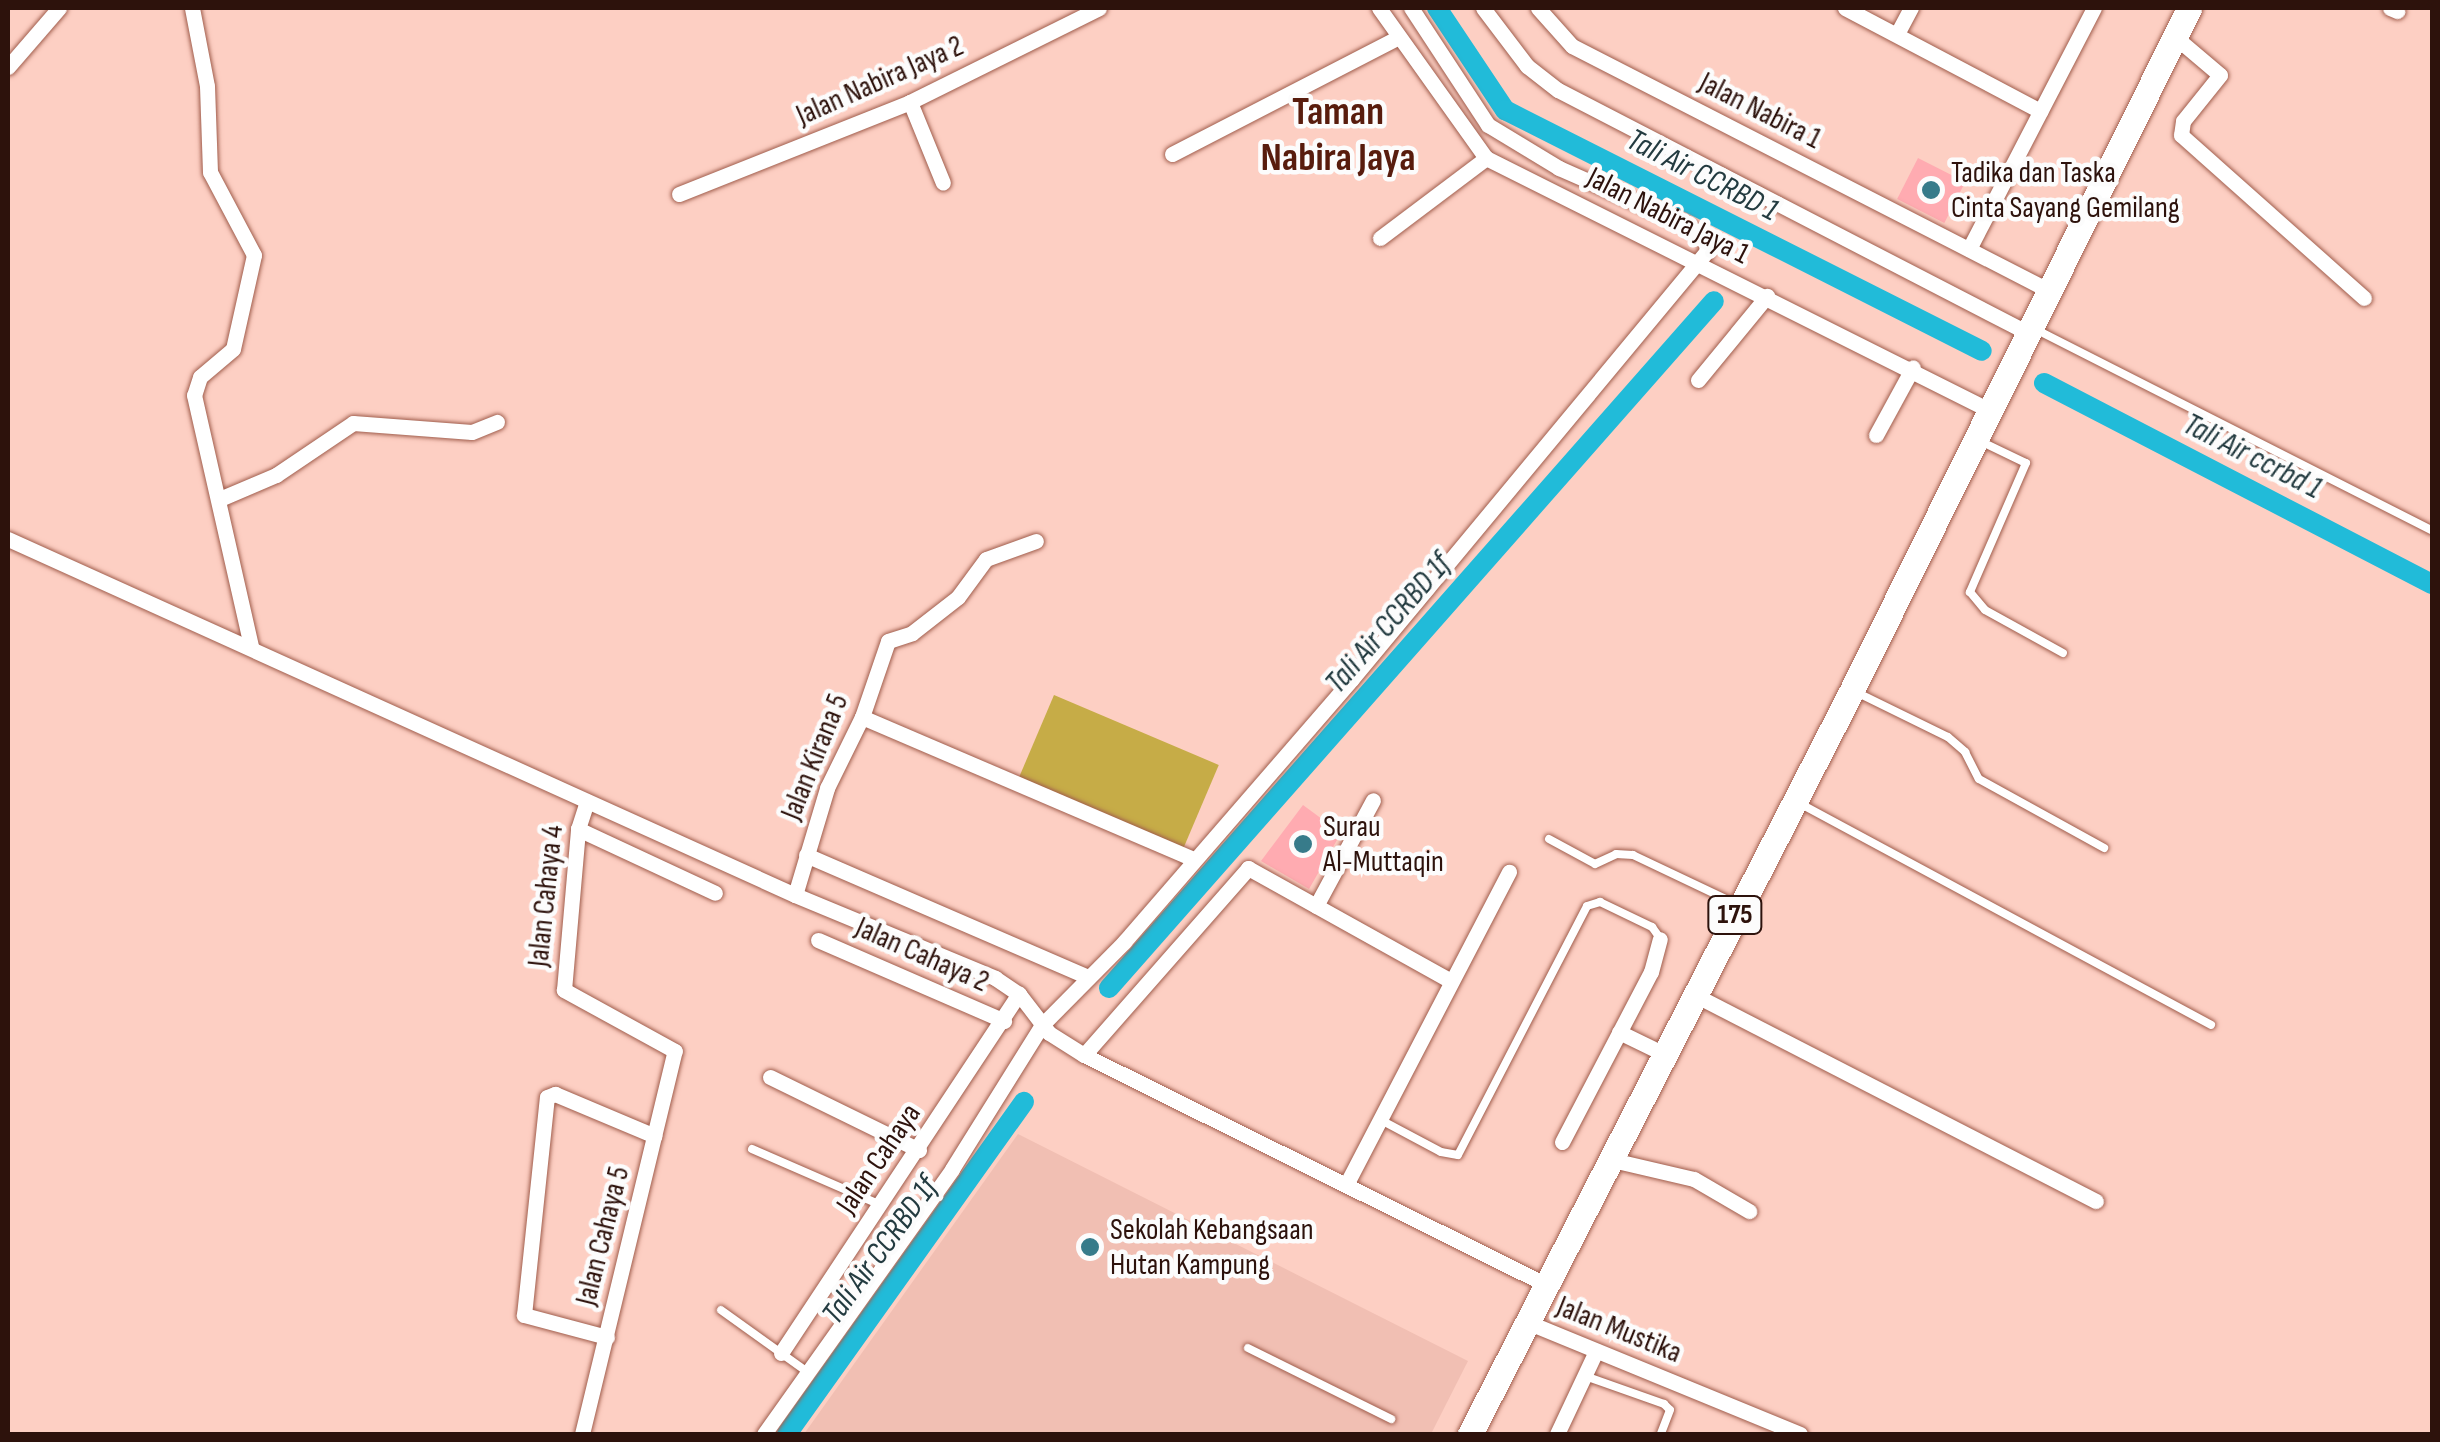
<!DOCTYPE html>
<style>
body{margin:0}
#map{position:relative;width:2440px;height:1442px;overflow:hidden;background:#fdcfc3;font-family:"Sofia Sans Condensed",sans-serif}
div>[style]{position:absolute}
.built>*{inset:0;background:#f1bfb3}
.green>*{inset:0;background:#c6ac47;transform-origin:0 0}
.canal>*{height:20px;margin:-10px;padding:0 10px;transform-origin:10px;border-radius:10px;background:#21bbd9}
.building>*{inset:0;background:#ffabb1;transform-origin:0 0}
.roads{filter:drop-shadow(0 0 2px #a05d4c) drop-shadow(0 0 2px #a05d4c)}
.service>*{height:8px;margin:-4px;padding:0 4px;transform-origin:4px;border-radius:4px;background:#fff}
.minor>*{height:15px;margin:-7.5px;padding:0 7.5px;transform-origin:7.5px;border-radius:7.5px;background:#fff}
.primary>*{height:25px;margin:-12.5px;padding:0 12.5px;transform-origin:12.5px;border-radius:12.5px;background:#fff}
.dots>*{width:28px;height:28px;translate:-50% -50%;box-sizing:border-box;border:5px solid #fcfcfc;border-radius:50%}
span{translate:-50% -50%;white-space:nowrap;text-align:center;line-height:1.15;-webkit-text-stroke:9px #fcfcfc;paint-order:stroke}
.shield-label span{padding:2px 8px;background:#fcfcfc;border:2px solid;border-radius:8px;-webkit-text-stroke-width:0}
.shield-label{font-size:28px;color:#2d120c;font-weight:700}
.street-label{font-size:30px;color:#2d120c}
.poi-label{font-size:30px;color:#2d120c}
.left{translate:0 -50%;text-align:left}
.water-label{font-size:32px;color:#233b40;font-style:italic}
.district-label{font-size:40px;color:#581c0d;font-weight:700}
.frame{position:absolute;inset:0;border:10px solid #2d120c;pointer-events:none}
</style>
<div id="map">
<div class="built">
<i style="clip-path:polygon(1018px 1134px,1468px 1361px,1431px 1434px,804px 1434px)"></i>
</div>
<div class="green">
<i style="left:1054px;top:695px;width:179px;height:93px;rotate:23deg"></i>
</div>
<div class="canal">
<i style="left:1437px;top:8px;width:123px;rotate:56.3deg"></i>
<i style="left:1505px;top:110px;width:534px;rotate:26.8deg"></i>
<i style="left:2044px;top:383px;width:437px;rotate:27.4deg"></i>
<i style="left:1109px;top:988px;width:915px;rotate:-48.63deg"></i>
<i style="left:787px;top:1434px;width:408px;rotate:-54.5deg"></i>
</div>
<div class="building">
<i style="left:1918px;top:158px;width:53px;height:46px;rotate:27deg"></i>
<i style="clip-path:polygon(1303px 805px,1341px 833px,1309px 889px,1261px 861px)"></i>
</div>
<div class="roads">
<div class="service">
<i style="left:2035px;top:329px;width:445px;rotate:26.9deg"></i>
<i style="left:1980px;top:441px;width:51px;rotate:25.6deg"></i>
<i style="left:2026px;top:463px;width:141px;rotate:113.5deg"></i>
<i style="left:1970px;top:592px;width:23px;rotate:50deg"></i>
<i style="left:1985px;top:610px;width:89px;rotate:28.9deg"></i>
<i style="left:1856px;top:692px;width:102px;rotate:26.1deg"></i>
<i style="left:1948px;top:737px;width:23px;rotate:41deg"></i>
<i style="left:1965px;top:752px;width:30px;rotate:63deg"></i>
<i style="left:1979px;top:779px;width:143px;rotate:28.9deg"></i>
<i style="left:1799px;top:803px;width:468px;rotate:28.3deg"></i>
<i style="left:1549px;top:839px;width:52px;rotate:28.5deg"></i>
<i style="left:1595px;top:864px;width:23px;rotate:-25deg"></i>
<i style="left:1616px;top:854px;width:17px;rotate:3deg"></i>
<i style="left:1633px;top:855px;width:114px;rotate:25.4deg"></i>
<i style="left:1379px;top:1119px;width:70px;rotate:28deg"></i>
<i style="left:1441px;top:1152px;width:17px;rotate:10deg"></i>
<i style="left:1458px;top:1155px;width:280px;rotate:-62.6deg"></i>
<i style="left:1587px;top:906px;width:14px;rotate:-17deg"></i>
<i style="left:1600px;top:902px;width:58px;rotate:25.7deg"></i>
<i style="left:1652px;top:927px;width:14px;rotate:54deg"></i>
<i style="left:752px;top:1149px;width:141px;rotate:23.5deg"></i>
<i style="left:721px;top:1310px;width:105px;rotate:35.7deg"></i>
<i style="left:1248px;top:1348px;width:160px;rotate:26.4deg"></i>
<i style="left:1585px;top:1376px;width:84px;rotate:19.5deg"></i>
<i style="left:1664px;top:1404px;width:8px;rotate:45deg"></i>
<i style="left:1670px;top:1410px;width:26px;rotate:111deg"></i>
</div>
<div class="minor">
<i style="left:192px;top:8px;width:79px;rotate:79.1deg"></i>
<i style="left:207px;top:86px;width:86px;rotate:88deg"></i>
<i style="left:210px;top:172px;width:94px;rotate:62.1deg"></i>
<i style="left:254px;top:255px;width:96px;rotate:102.6deg"></i>
<i style="left:233px;top:349px;width:43px;rotate:139.7deg"></i>
<i style="left:200px;top:377px;width:19px;rotate:108deg"></i>
<i style="left:194px;top:395px;width:257px;rotate:77.2deg"></i>
<i style="left:1379px;top:8px;width:184px;rotate:54.5deg"></i>
<i style="left:1486px;top:158px;width:563px;rotate:26.61deg"></i>
<i style="left:1483px;top:8px;width:73px;rotate:52.8deg"></i>
<i style="left:1527px;top:66px;width:39px;rotate:38deg"></i>
<i style="left:1558px;top:90px;width:529px;rotate:27.34deg"></i>
<i style="left:1538px;top:8px;width:51px;rotate:48.2deg"></i>
<i style="left:1572px;top:46px;width:537px;rotate:27.14deg"></i>
<i style="left:1845px;top:8px;width:221px;rotate:27.8deg"></i>
<i style="left:2390px;top:8px;width:8px;rotate:23deg"></i>
<i style="left:1897px;top:34px;width:30px;rotate:-62deg"></i>
<i style="left:2174px;top:36px;width:60px;rotate:40.3deg"></i>
<i style="left:2220px;top:75px;width:59px;rotate:128.8deg"></i>
<i style="left:2183px;top:121px;width:14px;rotate:98deg"></i>
<i style="left:2181px;top:135px;width:245px;rotate:41.7deg"></i>
<i style="left:8px;top:67px;width:78px;rotate:-49.2deg"></i>
<i style="left:910px;top:102px;width:87px;rotate:67.8deg"></i>
<i style="left:1172px;top:154px;width:255px;rotate:-27.3deg"></i>
<i style="left:679px;top:194px;width:249px;rotate:-21.7deg"></i>
<i style="left:910px;top:102px;width:211px;rotate:-26.4deg"></i>
<i style="left:1380px;top:238px;width:133px;rotate:-37deg"></i>
<i style="left:1969px;top:249px;width:271px;rotate:-62.6deg"></i>
<i style="left:1698px;top:380px;width:109px;rotate:-50.6deg"></i>
<i style="left:1876px;top:435px;width:77px;rotate:-61.4deg"></i>
<i style="left:222px;top:498px;width:59px;rotate:-23.1deg"></i>
<i style="left:276px;top:475px;width:93px;rotate:-34deg"></i>
<i style="left:353px;top:423px;width:119px;rotate:4.3deg"></i>
<i style="left:472px;top:432px;width:27px;rotate:-22deg"></i>
<i style="left:8px;top:539px;width:864px;rotate:24.34deg"></i>
<i style="left:795px;top:895px;width:217px;rotate:22.5deg"></i>
<i style="left:995px;top:978px;width:29px;rotate:34deg"></i>
<i style="left:1019px;top:994px;width:49px;rotate:52.4deg"></i>
<i style="left:1049px;top:1033px;width:41px;rotate:32.2deg"></i>
<i style="left:1084px;top:1055px;width:515px;rotate:26.42deg"></i>
<i style="left:862px;top:717px;width:361px;rotate:23.2deg"></i>
<i style="left:578px;top:829px;width:151px;rotate:25deg"></i>
<i style="left:806px;top:855px;width:307px;rotate:23.4deg"></i>
<i style="left:795px;top:895px;width:112px;rotate:-73.3deg"></i>
<i style="left:827px;top:788px;width:79px;rotate:-63.8deg"></i>
<i style="left:862px;top:717px;width:80px;rotate:-71.1deg"></i>
<i style="left:888px;top:641px;width:25px;rotate:-18deg"></i>
<i style="left:912px;top:633px;width:58px;rotate:-38deg"></i>
<i style="left:958px;top:597px;width:47px;rotate:-53.6deg"></i>
<i style="left:986px;top:559px;width:53px;rotate:-19.8deg"></i>
<i style="left:1316px;top:906px;width:120px;rotate:-61.7deg"></i>
<i style="left:818px;top:940px;width:203px;rotate:23.5deg"></i>
<i style="left:1693px;top:994px;width:453px;rotate:27.2deg"></i>
<i style="left:1619px;top:1032px;width:48px;rotate:26deg"></i>
<i style="left:1084px;top:1055px;width:249px;rotate:-48.7deg"></i>
<i style="left:1248px;top:868px;width:232px;rotate:29.1deg"></i>
<i style="left:770px;top:1077px;width:166px;rotate:26.1deg"></i>
<i style="left:1562px;top:1142px;width:192px;rotate:-62.4deg"></i>
<i style="left:1651px;top:972px;width:34px;rotate:-75deg"></i>
<i style="left:1608px;top:1159px;width:88px;rotate:13.1deg"></i>
<i style="left:1694px;top:1179px;width:64px;rotate:30.2deg"></i>
<i style="left:1347px;top:1183px;width:351px;rotate:-62.5deg"></i>
<i style="left:1527px;top:1322px;width:295px;rotate:22.3deg"></i>
<i style="left:607px;top:1337px;width:86px;rotate:-165.2deg"></i>
<i style="left:524px;top:1315px;width:219px;rotate:-84deg"></i>
<i style="left:547px;top:1097px;width:9px;rotate:-21deg"></i>
<i style="left:555px;top:1094px;width:108px;rotate:22.8deg"></i>
<i style="left:781px;top:1353px;width:431px;rotate:-56.5deg"></i>
<i style="left:582px;top:1434px;width:394px;rotate:-76.4deg"></i>
<i style="left:675px;top:1051px;width:127px;rotate:-151.2deg"></i>
<i style="left:564px;top:990px;width:162px;rotate:-85deg"></i>
<i style="left:578px;top:829px;width:29px;rotate:-72deg"></i>
<i style="left:764px;top:1434px;width:325px;rotate:-54.6deg"></i>
<i style="left:952px;top:1169px;width:170px;rotate:-58deg"></i>
<i style="left:1042px;top:1025px;width:117px;rotate:-45.3deg"></i>
<i style="left:1124px;top:942px;width:347px;rotate:-49.1deg"></i>
<i style="left:1351px;top:680px;width:557px;rotate:-50.31deg"></i>
<i style="left:1707px;top:251px;width:13px;rotate:-99deg"></i>
<i style="left:1705px;top:238px;width:26px;rotate:-144deg"></i>
<i style="left:1684px;top:223px;width:137px;rotate:-156.3deg"></i>
<i style="left:1559px;top:168px;width:83px;rotate:-148.8deg"></i>
<i style="left:1488px;top:125px;width:140px;rotate:-123.3deg"></i>
<i style="left:1557px;top:1434px;width:92px;rotate:-64.8deg"></i>
</div>
<div class="primary">
<i style="left:1470px;top:1434px;width:836px;rotate:-62.82deg"></i>
<i style="left:1852px;top:690px;width:761px;rotate:-63.7deg"></i>
</div>
</div>
<div class="dots">
<i style="left:1931px;top:190px;background:#377b8a"></i>
<i style="left:1303px;top:844px;background:#377b8a"></i>
<i style="left:1090px;top:1247px;background:#377b8a"></i>
</div>
<div class="shield-label">
<span style="left:1735px;top:915px">175</span>
</div>
<div class="street-label">
<span style="left:880px;top:81px;rotate:-24deg">Jalan Nabira Jaya 2</span>
<span style="left:1760px;top:111px;rotate:27deg">Jalan Nabira 1</span>
<span style="left:1668px;top:216px;rotate:27deg">Jalan Nabira Jaya 1</span>
<span style="left:815px;top:757px;rotate:-68deg">Jalan Kirana 5</span>
<span style="left:546px;top:896px;rotate:-84deg">Jalan Cahaya 4</span>
<span style="left:922px;top:955px;rotate:24deg">Jalan Cahaya 2</span>
<span style="left:879px;top:1159px;rotate:-56deg">Jalan Cahaya</span>
<span style="left:603px;top:1236px;rotate:-76deg">Jalan Cahaya 5</span>
<span style="left:1619px;top:1330px;rotate:22deg">Jalan Mustika</span>
</div>
<div class="poi-label">
<span class="left" style="left:1951px;top:190px">Tadika dan Taska<br>Cinta Sayang Gemilang</span>
<span class="left" style="left:1323px;top:844px">Surau<br>Al-Muttaqin</span>
<span class="left" style="left:1110px;top:1247px">Sekolah Kebangsaan<br>Hutan Kampung</span>
</div>
<div class="water-label">
<span style="left:1702px;top:176px;rotate:27deg">Tali Air CCRBD 1</span>
<span style="left:2252px;top:457px;rotate:27deg">Tali Air ccrbd 1</span>
<span style="left:1389px;top:624px;rotate:-49deg">Tali Air CCRBD 1f</span>
<span style="left:881px;top:1251px;rotate:-54deg">Tali Air CCRBD 1f</span>
</div>
<div class="district-label">
<span style="left:1338px;top:135px">Taman<br>Nabira Jaya</span>
</div>
<div class="frame"></div>
</div>
